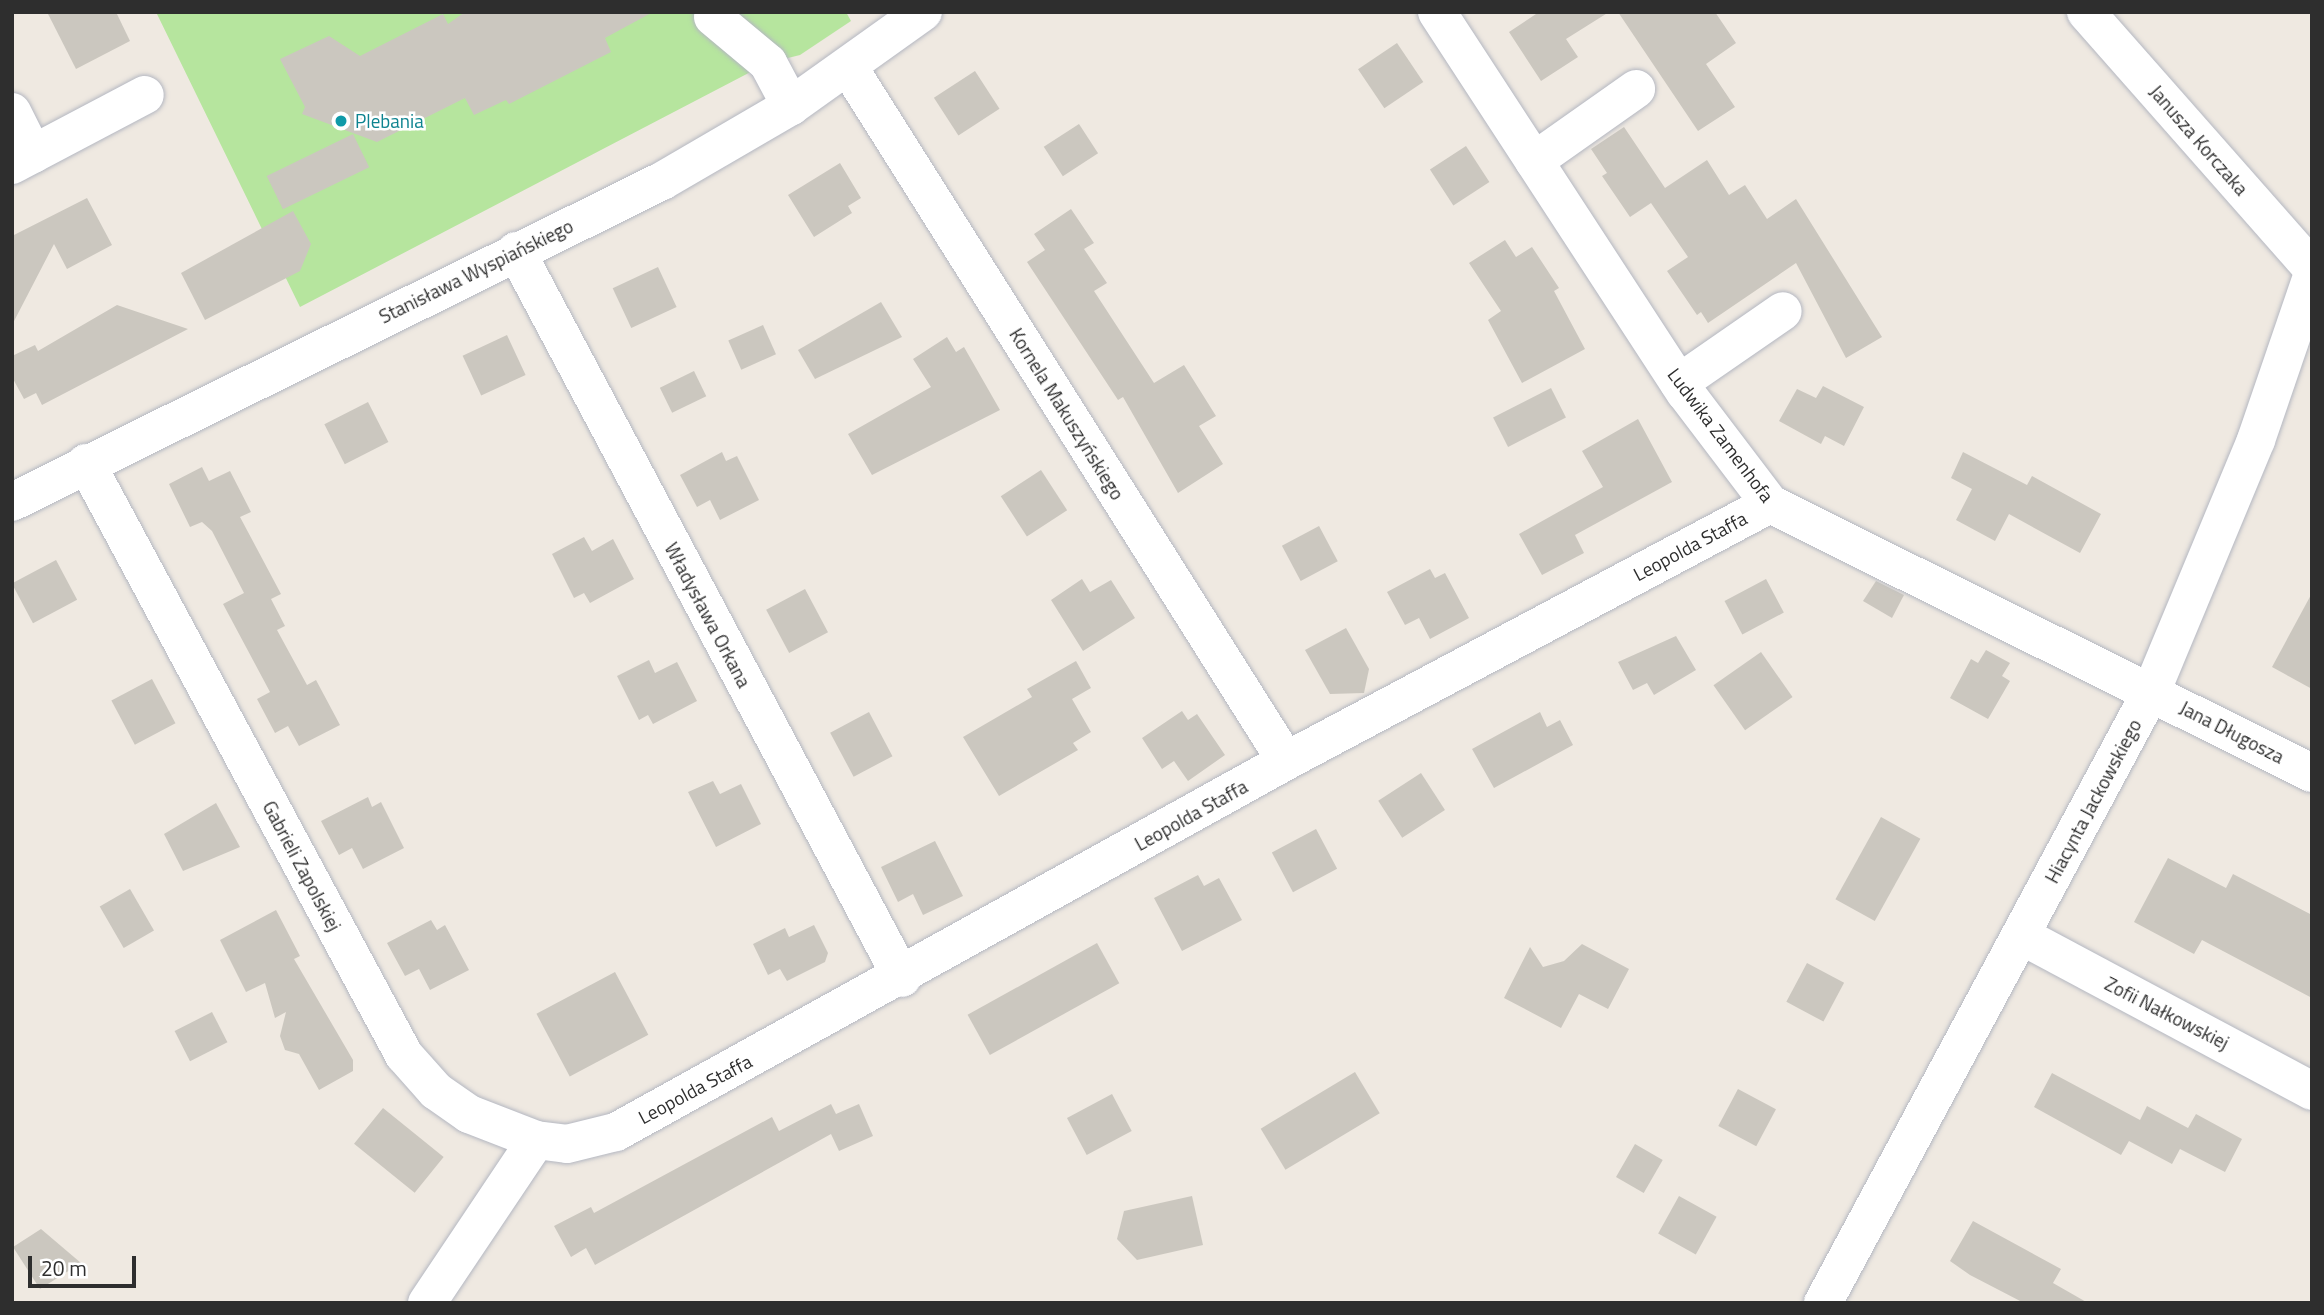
<!DOCTYPE html>
<meta charset="utf-8">
<style>
body{margin:0}
#map{position:relative;width:2324px;height:1315px;overflow:hidden;background:#efe9e1;font-family:"Titillium Web",sans-serif}
div>[style]{position:absolute}
.green>*{inset:0;background:#b6e59e}
.building>*{inset:0;background:#cbc7bf;transform-origin:0 0}
.roads{filter:drop-shadow(0 0 2px #b4b7c1) drop-shadow(0 0 2px #b4b7c1)}
.minor>*{height:38px;margin:-19px;padding:0 19px;transform-origin:19px;border-radius:19px;background:#fff}
.dots>*{width:19px;height:19px;translate:-50% -50%;box-sizing:border-box;border:4px solid #fff;border-radius:50%}
span{translate:-50% -50%;white-space:nowrap;text-align:center;line-height:1.15;-webkit-text-stroke:5px #fff;paint-order:stroke}
.culture-label{font-size:19px;color:#0d838f}
.left{translate:0 -50%;text-align:left}
.street-label{font-size:19px;color:#2e2e2e}
.frame{position:absolute;inset:0;border:14px solid #2e2e2e;pointer-events:none}
.scale{position:absolute;left:28px;top:1256px;width:108px;height:32px;box-sizing:border-box;border:4px solid #2e2e2e;border-top:0;padding-left:9px;font-size:21px;line-height:24px;white-space:nowrap;color:#2e2e2e;-webkit-text-stroke:5px #fff;paint-order:stroke}
</style>
<div id="map">
<div class="green">
<i style="clip-path:polygon(156px 12px,846px 12px,851px 21px,800px 55px,768px 63px,300px 307px)"></i>
</div>
<div class="building">
<i style="clip-path:polygon(47px 12px,116px 12px,130px 41px,76px 69px)"></i>
<i style="clip-path:polygon(465px 12px,653px 12px,605px 38px,611px 52px,509px 104px,506px 100px,474px 115px,465px 98px,377px 142px,302px 114px,305px 107px,280px 59px,329px 36px,360px 56px,443px 14px,448px 24px)"></i>
<i style="clip-path:polygon(1539px 12px,1609px 12px,1566px 39px,1578px 57px,1541px 81px,1509px 32px)"></i>
<i style="clip-path:polygon(1618px 12px,1715px 12px,1736px 43px,1706px 64px,1735px 107px,1698px 131px)"></i>
<i style="left:1397px;top:43px;width:47px;height:47px;rotate:56deg"></i>
<i style="left:975px;top:71px;width:45px;height:49px;rotate:57deg"></i>
<i style="left:1079px;top:124px;width:35px;height:42px;rotate:57deg"></i>
<i style="clip-path:polygon(1624px 127px,1665px 188px,1707px 160px,1729px 195px,1745px 185px,1767px 219px,1796px 199px,1882px 337px,1846px 358px,1796px 263px,1708px 323px,1701px 312px,1697px 315px,1667px 271px,1688px 257px,1651px 203px,1630px 217px,1602px 176px,1607px 173px,1591px 149px)"></i>
<i style="left:353px;top:134px;width:37px;height:96px;rotate:64deg"></i>
<i style="left:1466px;top:146px;width:43px;height:43px;rotate:57deg"></i>
<i style="clip-path:polygon(840px 163px,861px 198px,848px 206px,852px 213px,814px 237px,788px 195px)"></i>
<i style="clip-path:polygon(87px 198px,112px 245px,67px 269px,54px 244px,12px 325px,12px 236px)"></i>
<i style="clip-path:polygon(1071px 209px,1094px 243px,1084px 249px,1107px 283px,1094px 291px,1154px 383px,1184px 365px,1216px 416px,1199px 426px,1223px 464px,1178px 493px,1123px 397px,1118px 400px,1027px 262px,1045px 250px,1034px 234px)"></i>
<i style="clip-path:polygon(293px 211px,311px 244px,300px 271px,205px 320px,181px 273px)"></i>
<i style="clip-path:polygon(1505px 240px,1516px 257px,1532px 247px,1559px 288px,1554px 291px,1585px 349px,1522px 383px,1488px 320px,1501px 311px,1469px 263px)"></i>
<i style="left:658px;top:267px;width:44px;height:50px;rotate:65deg"></i>
<i style="clip-path:polygon(881px 302px,902px 337px,815px 379px,798px 350px)"></i>
<i style="clip-path:polygon(117px 305px,188px 329px,42px 405px,36px 393px,24px 399px,12px 377px,12px 356px,35px 345px,38px 351px)"></i>
<i style="left:763px;top:325px;width:32px;height:38px;rotate:66deg"></i>
<i style="left:507px;top:335px;width:44px;height:49px;rotate:65deg"></i>
<i style="clip-path:polygon(947px 337px,956px 352px,964px 347px,1000px 410px,872px 475px,848px 434px,931px 387px,913px 359px)"></i>
<i style="left:694px;top:371px;width:28px;height:38px;rotate:64deg"></i>
<i style="clip-path:polygon(1823px 386px,1864px 407px,1844px 446px,1825px 436px,1821px 444px,1779px 421px,1797px 389px,1816px 398px)"></i>
<i style="left:1551px;top:388px;width:33px;height:65px;rotate:63deg"></i>
<i style="left:368px;top:402px;width:45px;height:49px;rotate:63deg"></i>
<i style="clip-path:polygon(1638px 419px,1672px 482px,1575px 535px,1584px 553px,1542px 575px,1519px 534px,1603px 487px,1582px 451px)"></i>
<i style="clip-path:polygon(722px 452px,726px 461px,737px 456px,759px 500px,720px 520px,710px 500px,697px 507px,680px 475px)"></i>
<i style="clip-path:polygon(1963px 452px,2027px 485px,2032px 476px,2101px 514px,2080px 553px,2009px 514px,1995px 541px,1956px 520px,1972px 489px,1951px 478px)"></i>
<i style="clip-path:polygon(202px 467px,209px 481px,230px 471px,251px 512px,240px 517px,281px 594px,271px 599px,285px 626px,277px 630px,307px 685px,316px 680px,340px 725px,299px 746px,288px 726px,275px 733px,257px 699px,270px 692px,223px 604px,244px 593px,212px 531px,202px 522px,190px 527px,169px 484px)"></i>
<i style="left:1041px;top:470px;width:48px;height:48px;rotate:57deg"></i>
<i style="left:1319px;top:526px;width:40px;height:42px;rotate:62deg"></i>
<i style="clip-path:polygon(584px 537px,592px 551px,613px 539px,634px 579px,590px 603px,584px 593px,574px 598px,552px 554px)"></i>
<i style="left:56px;top:560px;width:45px;height:50px;rotate:62deg"></i>
<i style="clip-path:polygon(1430px 569px,1435px 578px,1445px 573px,1469px 618px,1430px 639px,1419px 618px,1405px 625px,1387px 592px)"></i>
<i style="clip-path:polygon(1082px 579px,1090px 592px,1111px 580px,1135px 618px,1083px 651px,1051px 600px)"></i>
<i style="left:1766px;top:579px;width:38px;height:47px;rotate:62deg"></i>
<i style="clip-path:polygon(1876px 581px,1904px 595px,1892px 618px,1863px 601px)"></i>
<i style="left:805px;top:589px;width:49px;height:44px;rotate:62deg"></i>
<i style="clip-path:polygon(2312px 593px,2312px 689px,2272px 667px)"></i>
<i style="clip-path:polygon(1346px 628px,1369px 669px,1364px 693px,1330px 694px,1305px 650px)"></i>
<i style="clip-path:polygon(1676px 636px,1696px 670px,1654px 695px,1647px 683px,1633px 690px,1618px 662px)"></i>
<i style="clip-path:polygon(1986px 650px,2010px 663px,2002px 676px,2010px 681px,1988px 719px,1950px 698px,1971px 659px,1978px 663px)"></i>
<i style="left:1761px;top:652px;width:55px;height:58px;rotate:55deg"></i>
<i style="clip-path:polygon(649px 660px,655px 673px,677px 662px,697px 701px,653px 724px,648px 715px,639px 720px,617px 676px)"></i>
<i style="clip-path:polygon(1076px 661px,1091px 688px,1072px 699px,1091px 732px,1073px 743px,1078px 750px,999px 796px,963px 737px,1032px 697px,1027px 689px)"></i>
<i style="left:152px;top:679px;width:50px;height:46px;rotate:62deg"></i>
<i style="clip-path:polygon(1182px 711px,1188px 720px,1197px 714px,1225px 755px,1188px 781px,1174px 761px,1162px 769px,1142px 738px)"></i>
<i style="left:869px;top:712px;width:50px;height:44px;rotate:62deg"></i>
<i style="clip-path:polygon(1540px 712px,1547px 727px,1560px 720px,1573px 745px,1494px 788px,1472px 749px)"></i>
<i style="left:1421px;top:773px;width:44px;height:51px;rotate:57deg"></i>
<i style="clip-path:polygon(713px 781px,720px 794px,741px 784px,761px 824px,716px 847px,688px 792px)"></i>
<i style="clip-path:polygon(368px 797px,372px 807px,381px 802px,404px 848px,363px 869px,352px 848px,339px 855px,321px 821px)"></i>
<i style="clip-path:polygon(216px 803px,240px 847px,183px 871px,164px 834px)"></i>
<i style="left:1881px;top:817px;width:45px;height:94px;rotate:29deg"></i>
<i style="left:1316px;top:829px;width:45px;height:50px;rotate:62deg"></i>
<i style="clip-path:polygon(935px 841px,963px 896px,923px 915px,913px 894px,898px 902px,881px 867px)"></i>
<i style="clip-path:polygon(2168px 858px,2226px 888px,2233px 874px,2312px 915px,2312px 998px,2202px 940px,2194px 954px,2134px 922px)"></i>
<i style="clip-path:polygon(1198px 875px,1204px 886px,1219px 878px,1242px 920px,1182px 951px,1154px 898px)"></i>
<i style="left:130px;top:889px;width:48px;height:35px;rotate:60deg"></i>
<i style="clip-path:polygon(276px 910px,300px 956px,294px 959px,353px 1060px,353px 1071px,319px 1090px,299px 1054px,285px 1050px,280px 1036px,286px 1012px,275px 1018px,265px 983px,246px 992px,220px 940px)"></i>
<i style="clip-path:polygon(431px 920px,437px 930px,445px 925px,469px 970px,430px 990px,419px 969px,405px 976px,387px 943px)"></i>
<i style="clip-path:polygon(814px 925px,828px 953px,825px 962px,787px 981px,780px 969px,768px 975px,753px 944px,785px 928px,789px 937px)"></i>
<i style="left:1097px;top:943px;width:46px;height:148px;rotate:61deg"></i>
<i style="clip-path:polygon(1582px 944px,1629px 969px,1608px 1009px,1579px 994px,1561px 1028px,1504px 998px,1530px 947px,1543px 967px,1564px 961px)"></i>
<i style="left:1807px;top:963px;width:42px;height:44px;rotate:28deg"></i>
<i style="left:615px;top:972px;width:71px;height:89px;rotate:62deg"></i>
<i style="left:212px;top:1012px;width:34px;height:42px;rotate:63deg"></i>
<i style="left:1355px;top:1072px;width:48px;height:110px;rotate:59deg"></i>
<i style="clip-path:polygon(2052px 1073px,2140px 1120px,2147px 1106px,2188px 1128px,2196px 1114px,2242px 1139px,2225px 1172px,2180px 1149px,2172px 1164px,2129px 1141px,2121px 1155px,2034px 1107px)"></i>
<i style="left:1738px;top:1089px;width:43px;height:42px;rotate:28deg"></i>
<i style="left:1112px;top:1094px;width:42px;height:51px;rotate:62deg"></i>
<i style="clip-path:polygon(831px 1104px,836px 1114px,859px 1104px,873px 1136px,839px 1151px,831px 1134px,595px 1265px,586px 1248px,571px 1257px,554px 1226px,591px 1207px,594px 1213px,772px 1117px,779px 1131px)"></i>
<i style="left:383px;top:1108px;width:78px;height:46px;rotate:39deg"></i>
<i style="left:1635px;top:1144px;width:32px;height:38px;rotate:30deg"></i>
<i style="clip-path:polygon(1192px 1196px,1203px 1245px,1137px 1260px,1117px 1239px,1124px 1211px)"></i>
<i style="left:1679px;top:1196px;width:43px;height:43px;rotate:29deg"></i>
<i style="clip-path:polygon(1973px 1221px,2061px 1269px,2053px 1283px,2088px 1303px,2024px 1303px,1970px 1275px,1950px 1261px)"></i>
<i style="clip-path:polygon(41px 1229px,81px 1263px,40px 1289px,13px 1247px)"></i>
</div>
<div class="roads">
<div class="minor">
<i style="left:1437px;top:12px;width:454px;rotate:56.9deg"></i>
<i style="left:1685px;top:392px;width:141px;rotate:52.8deg"></i>
<i style="left:1770px;top:504px;width:605px;rotate:26.4deg"></i>
<i style="left:2086px;top:12px;width:341px;rotate:48.6deg"></i>
<i style="left:713px;top:17px;width:72px;rotate:39.9deg"></i>
<i style="left:768px;top:63px;width:49px;rotate:61.9deg"></i>
<i style="left:849px;top:68px;width:819px;rotate:57.76deg"></i>
<i style="left:12px;top:112px;width:47px;rotate:63.4deg"></i>
<i style="left:1534px;top:161px;width:125px;rotate:-35.2deg"></i>
<i style="left:12px;top:165px;width:150px;rotate:-27.8deg"></i>
<i style="left:516px;top:251px;width:823px;rotate:62.03deg"></i>
<i style="left:1679px;top:383px;width:126px;rotate:-34.7deg"></i>
<i style="left:86px;top:463px;width:672px;rotate:61.76deg"></i>
<i style="left:404px;top:1055px;width:48px;rotate:48.4deg"></i>
<i style="left:436px;top:1091px;width:40px;rotate:34.9deg"></i>
<i style="left:469px;top:1114px;width:72px;rotate:21.2deg"></i>
<i style="left:536px;top:1140px;width:31px;rotate:7deg"></i>
<i style="left:567px;top:1144px;width:50px;rotate:-13.8deg"></i>
<i style="left:616px;top:1132px;width:766px;rotate:-28.97deg"></i>
<i style="left:1286px;top:761px;width:548px;rotate:-27.97deg"></i>
<i style="left:12px;top:502px;width:725px;rotate:-26.28deg"></i>
<i style="left:662px;top:181px;width:149px;rotate:-30.2deg"></i>
<i style="left:791px;top:106px;width:162px;rotate:-35.5deg"></i>
<i style="left:2022px;top:936px;width:329px;rotate:28.1deg"></i>
<i style="left:427px;top:1303px;width:196px;rotate:-56.2deg"></i>
<i style="left:1823px;top:1303px;width:696px;rotate:-61.78deg"></i>
<i style="left:2152px;top:690px;width:271px;rotate:-67.4deg"></i>
<i style="left:2256px;top:440px;width:173px;rotate:-71.1deg"></i>
</div>
</div>
<div class="dots">
<i style="left:341px;top:121px;background:#0f9aa8"></i>
</div>
<div class="culture-label">
<span class="left" style="left:355px;top:121px">Plebania</span>
</div>
<div class="street-label">
<span style="left:2199px;top:140px;rotate:49deg">Janusza Korczaka</span>
<span style="left:476px;top:271px;rotate:-26deg">Stanisława Wyspiańskiego</span>
<span style="left:1067px;top:414px;rotate:58deg">Kornela Makuszyńskiego</span>
<span style="left:1721px;top:435px;rotate:53deg">Ludwika Zamenhofa</span>
<span style="left:1690px;top:546px;rotate:-28deg">Leopolda Staffa</span>
<span style="left:708px;top:615px;rotate:62deg">Władysława Orkana</span>
<span style="left:2232px;top:732px;rotate:27deg">Jana Długosza</span>
<span style="left:2093px;top:801px;rotate:-62deg">Hiacynta Jackowskiego</span>
<span style="left:1191px;top:815px;rotate:-29deg">Leopolda Staffa</span>
<span style="left:302px;top:866px;rotate:62deg">Gabrieli Zapolskiej</span>
<span style="left:2167px;top:1013px;rotate:27deg">Zofii Nałkowskiej</span>
<span style="left:695px;top:1089px;rotate:-28deg">Leopolda Staffa</span>
</div>
<div class="frame"></div>
<div class="scale">20 m</div>
</div>
